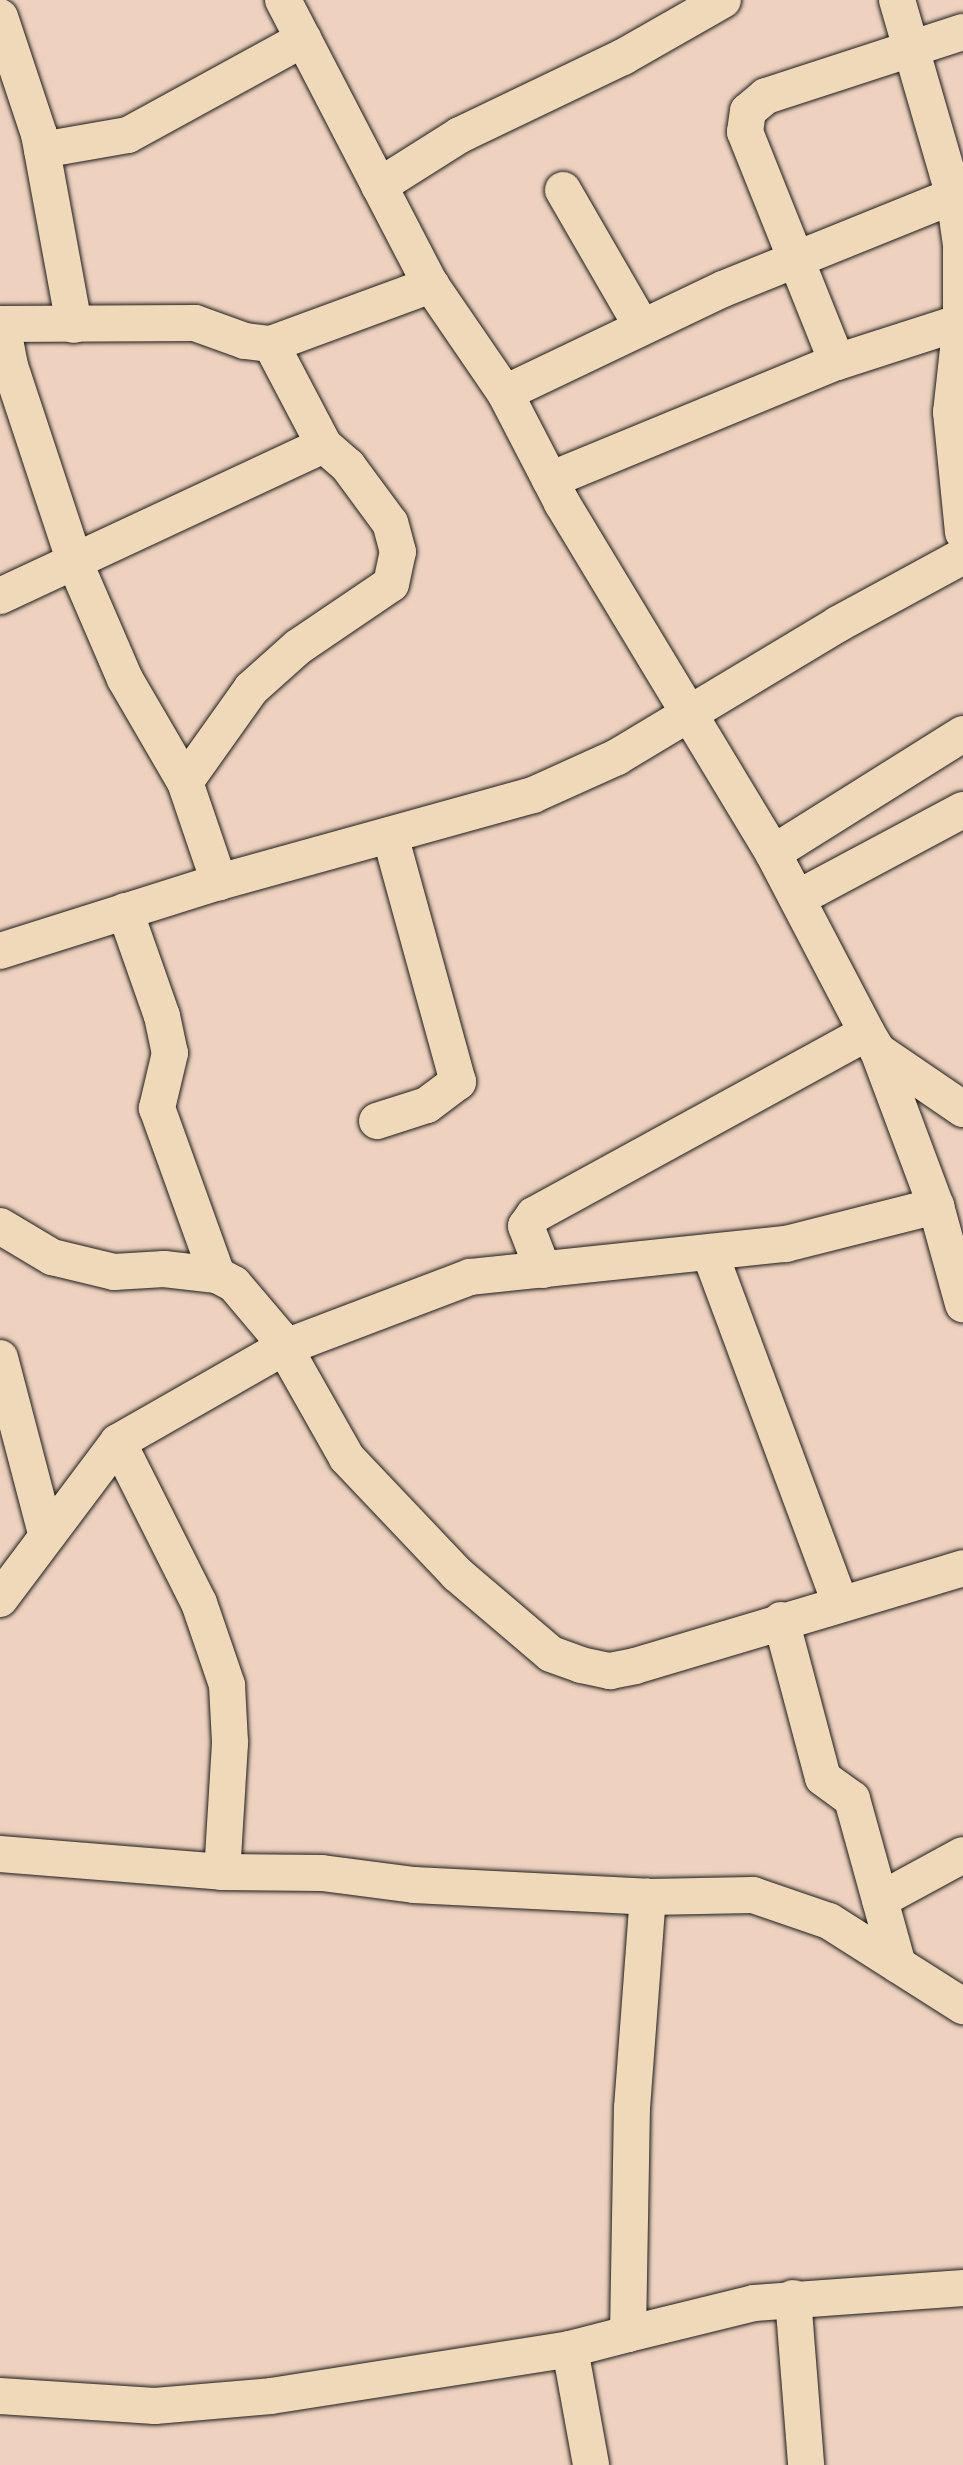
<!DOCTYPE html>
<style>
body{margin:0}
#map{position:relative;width:963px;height:2465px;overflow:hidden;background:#eed2bf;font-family:Kalam,sans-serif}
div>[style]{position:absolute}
.roads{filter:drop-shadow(0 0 2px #1c1c1c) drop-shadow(0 0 2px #1c1c1c)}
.minor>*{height:36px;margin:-18px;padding:0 18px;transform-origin:18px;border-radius:18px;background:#f0d9b9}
span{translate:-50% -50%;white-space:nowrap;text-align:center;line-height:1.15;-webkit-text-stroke:6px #f0d9b9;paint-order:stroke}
</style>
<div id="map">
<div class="roads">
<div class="minor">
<i style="left:283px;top:0;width:321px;rotate:62.6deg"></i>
<i style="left:431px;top:285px;width:131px;rotate:55.6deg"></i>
<i style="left:505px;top:393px;width:124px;rotate:62.6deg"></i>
<i style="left:562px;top:503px;width:409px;rotate:58.9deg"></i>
<i style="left:773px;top:853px;width:203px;rotate:62.4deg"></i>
<i style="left:867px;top:1033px;width:21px;rotate:59deg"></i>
<i style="left:878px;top:1051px;width:103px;rotate:34.3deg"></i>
<i style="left:897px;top:0;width:204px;rotate:73.8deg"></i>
<i style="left:954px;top:196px;width:49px;rotate:81.9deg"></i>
<i style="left:961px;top:245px;width:77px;rotate:90deg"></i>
<i style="left:961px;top:322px;width:91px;rotate:96.3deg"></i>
<i style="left:951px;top:412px;width:121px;rotate:84.3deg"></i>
<i style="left:0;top:17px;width:123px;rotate:71.6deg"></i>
<i style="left:39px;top:134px;width:194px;rotate:79.6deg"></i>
<i style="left:42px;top:150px;width:87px;rotate:-9.9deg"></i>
<i style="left:128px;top:135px;width:200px;rotate:-28.7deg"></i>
<i style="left:379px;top:186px;width:96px;rotate:-32.2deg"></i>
<i style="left:460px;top:135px;width:181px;rotate:-25.6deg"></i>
<i style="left:623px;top:57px;width:115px;rotate:-29.7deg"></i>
<i style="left:563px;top:190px;width:158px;rotate:60deg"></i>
<i style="left:0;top:324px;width:195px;rotate:-0.3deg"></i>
<i style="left:195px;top:323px;width:53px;rotate:19.8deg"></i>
<i style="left:245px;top:341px;width:26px;rotate:7deg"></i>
<i style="left:271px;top:344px;width:171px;rotate:-20.2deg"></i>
<i style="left:2px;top:324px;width:43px;rotate:79.2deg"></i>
<i style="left:10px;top:366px;width:207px;rotate:71.7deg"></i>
<i style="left:75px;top:563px;width:126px;rotate:66.7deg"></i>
<i style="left:125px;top:679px;width:119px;rotate:59.8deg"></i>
<i style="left:185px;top:782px;width:106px;rotate:71.2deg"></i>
<i style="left:837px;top:362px;width:248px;rotate:-111.8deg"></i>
<i style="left:745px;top:132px;width:21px;rotate:-82deg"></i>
<i style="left:748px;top:111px;width:23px;rotate:-40deg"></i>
<i style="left:766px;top:96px;width:207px;rotate:-18deg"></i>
<i style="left:505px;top:393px;width:242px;rotate:-25.5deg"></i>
<i style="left:723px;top:289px;width:259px;rotate:-22deg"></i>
<i style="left:550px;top:480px;width:310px;rotate:-22.4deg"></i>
<i style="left:837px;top:362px;width:130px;rotate:-17.9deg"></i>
<i style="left:0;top:596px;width:357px;rotate:-25deg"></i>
<i style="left:185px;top:782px;width:114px;rotate:-54.6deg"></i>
<i style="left:251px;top:689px;width:63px;rotate:-41.8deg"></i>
<i style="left:298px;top:647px;width:112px;rotate:-34.1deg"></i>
<i style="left:391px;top:584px;width:33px;rotate:-78deg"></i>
<i style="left:398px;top:552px;width:30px;rotate:-105deg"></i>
<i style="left:390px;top:523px;width:71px;rotate:-126.4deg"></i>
<i style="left:348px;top:466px;width:32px;rotate:-139deg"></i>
<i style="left:324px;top:445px;width:114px;rotate:-117.7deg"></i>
<i style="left:773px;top:853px;width:224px;rotate:-32.1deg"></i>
<i style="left:798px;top:898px;width:187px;rotate:-28.1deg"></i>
<i style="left:125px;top:911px;width:111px;rotate:70.6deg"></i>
<i style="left:162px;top:1016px;width:38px;rotate:78deg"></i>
<i style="left:170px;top:1053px;width:57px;rotate:103.3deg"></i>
<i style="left:157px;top:1108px;width:177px;rotate:70.2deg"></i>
<i style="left:0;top:951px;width:230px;rotate:-17.5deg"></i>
<i style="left:219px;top:882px;width:326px;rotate:-15.5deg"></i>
<i style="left:533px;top:795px;width:92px;rotate:-24.3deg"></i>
<i style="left:617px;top:757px;width:258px;rotate:-31deg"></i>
<i style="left:838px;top:624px;width:142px;rotate:-28.5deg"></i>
<i style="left:878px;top:1051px;width:165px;rotate:69.5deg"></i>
<i style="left:936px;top:1206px;width:102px;rotate:74.6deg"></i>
<i style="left:377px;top:1121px;width:52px;rotate:-17.7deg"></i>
<i style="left:427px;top:1105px;width:39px;rotate:-37deg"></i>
<i style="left:458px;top:1082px;width:256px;rotate:-105.4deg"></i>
<i style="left:0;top:1226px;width:61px;rotate:30.8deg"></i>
<i style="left:52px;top:1257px;width:64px;rotate:13.6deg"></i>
<i style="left:114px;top:1272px;width:50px;rotate:-3.4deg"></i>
<i style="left:164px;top:1269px;width:53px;rotate:6.5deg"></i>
<i style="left:217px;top:1275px;width:19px;rotate:28deg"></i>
<i style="left:234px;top:1284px;width:68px;rotate:49.8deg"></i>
<i style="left:278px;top:1336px;width:140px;rotate:60.5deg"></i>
<i style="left:347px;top:1458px;width:160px;rotate:46.5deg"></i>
<i style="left:457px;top:1574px;width:123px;rotate:40.4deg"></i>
<i style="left:551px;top:1654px;width:32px;rotate:20deg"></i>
<i style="left:581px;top:1665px;width:30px;rotate:12deg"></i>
<i style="left:610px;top:1671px;width:25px;rotate:-11deg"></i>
<i style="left:635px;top:1666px;width:342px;rotate:-16.6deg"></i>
<i style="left:711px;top:1256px;width:369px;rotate:69.6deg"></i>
<i style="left:543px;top:1270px;width:47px;rotate:-111.1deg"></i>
<i style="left:526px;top:1226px;width:14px;rotate:-54deg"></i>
<i style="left:534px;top:1215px;width:379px;rotate:-28.7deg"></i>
<i style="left:0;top:1358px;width:181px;rotate:75.3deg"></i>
<i style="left:118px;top:1442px;width:180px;rotate:63.3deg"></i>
<i style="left:199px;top:1603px;width:87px;rotate:71.1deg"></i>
<i style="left:227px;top:1685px;width:58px;rotate:87deg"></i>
<i style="left:230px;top:1743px;width:129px;rotate:93.5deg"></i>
<i style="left:0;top:1599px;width:196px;rotate:-53.1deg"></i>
<i style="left:118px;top:1442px;width:190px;rotate:-29.7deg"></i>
<i style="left:283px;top:1348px;width:200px;rotate:-20.8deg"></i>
<i style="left:470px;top:1277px;width:318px;rotate:-6deg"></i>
<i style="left:786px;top:1244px;width:155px;rotate:-14.2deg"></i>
<i style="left:781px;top:1620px;width:163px;rotate:75.1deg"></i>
<i style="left:823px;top:1778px;width:36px;rotate:36deg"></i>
<i style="left:852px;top:1799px;width:172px;rotate:74.5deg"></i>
<i style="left:0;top:1854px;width:223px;rotate:4.6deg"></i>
<i style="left:222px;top:1872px;width:100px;rotate:0.6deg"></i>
<i style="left:322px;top:1873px;width:93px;rotate:7.4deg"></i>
<i style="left:414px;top:1885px;width:234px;rotate:2.9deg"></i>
<i style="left:648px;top:1897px;width:105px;rotate:-1.1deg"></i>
<i style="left:753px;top:1895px;width:80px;rotate:18.9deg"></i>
<i style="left:829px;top:1921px;width:159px;rotate:32.4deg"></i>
<i style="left:880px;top:1900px;width:94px;rotate:-28.5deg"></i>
<i style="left:793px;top:2298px;width:168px;rotate:85.5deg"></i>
<i style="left:628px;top:2334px;width:130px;rotate:-13.8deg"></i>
<i style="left:754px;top:2303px;width:210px;rotate:-4.1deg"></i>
<i style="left:570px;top:2349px;width:118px;rotate:79.7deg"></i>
<i style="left:0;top:2396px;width:155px;rotate:3.7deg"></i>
<i style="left:155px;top:2406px;width:116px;rotate:-4.9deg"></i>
<i style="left:271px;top:2396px;width:303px;rotate:-8.9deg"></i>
<i style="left:570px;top:2349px;width:60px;rotate:-14.5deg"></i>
<i style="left:628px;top:2334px;width:226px;rotate:-89deg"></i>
<i style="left:632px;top:2108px;width:212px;rotate:-85.7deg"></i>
</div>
</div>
</div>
